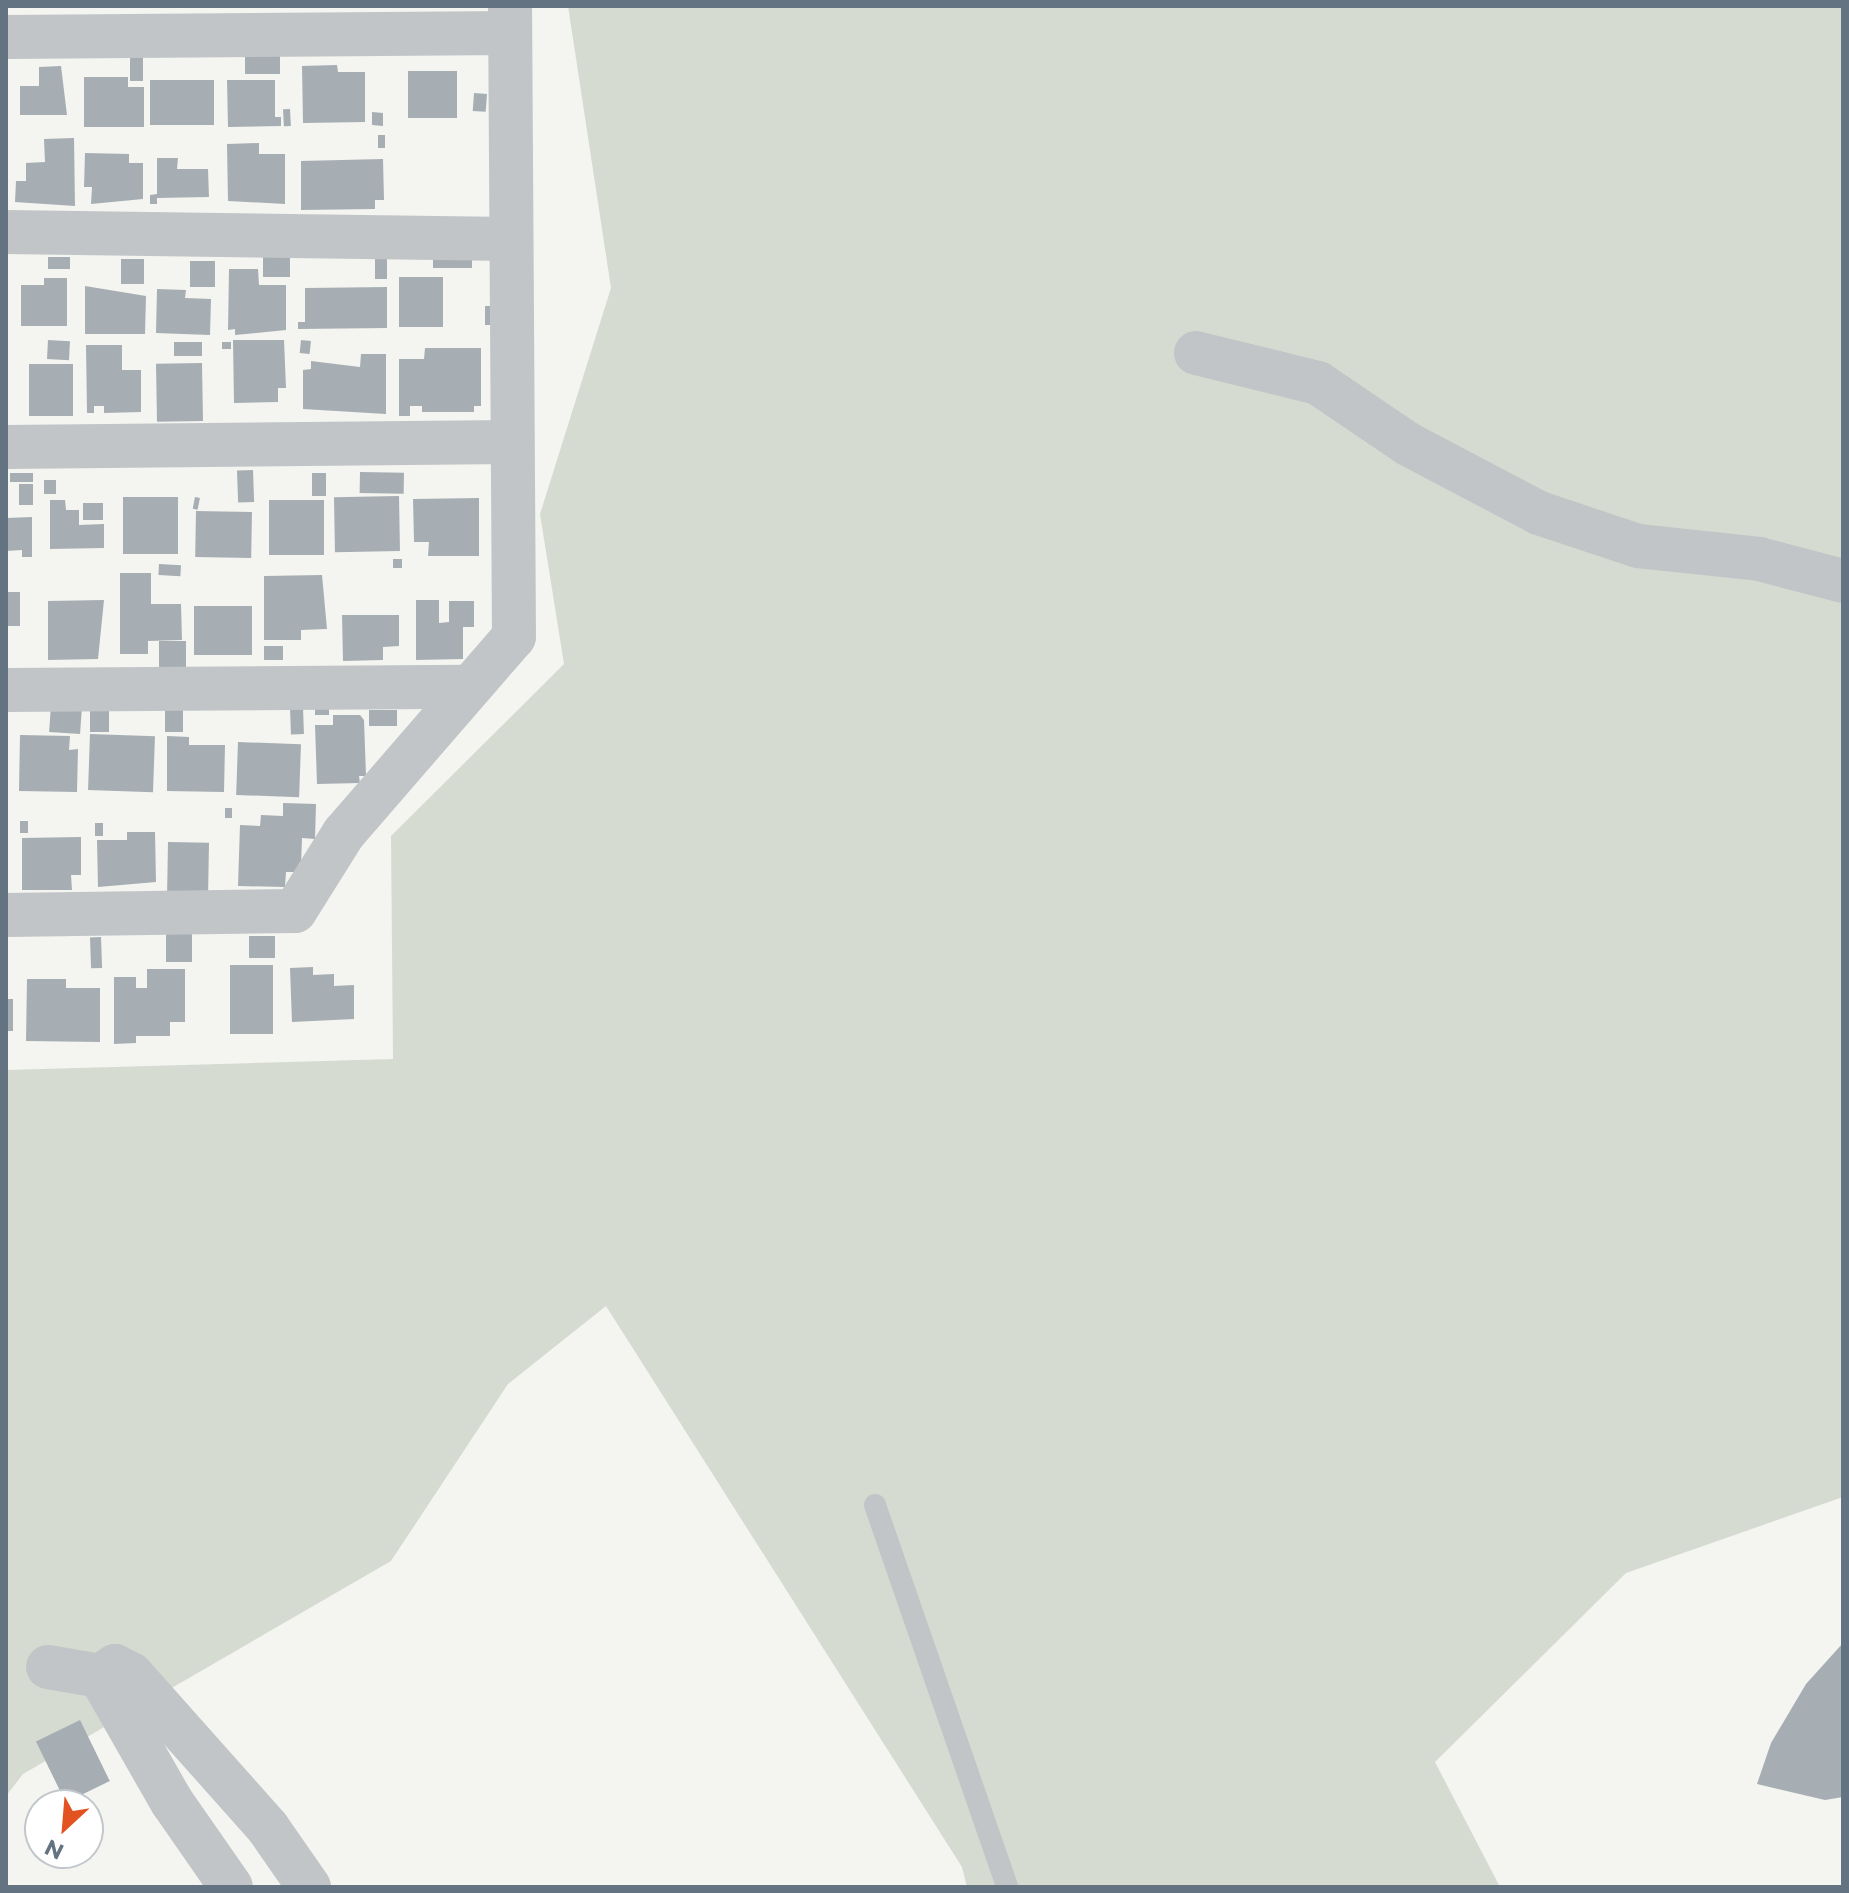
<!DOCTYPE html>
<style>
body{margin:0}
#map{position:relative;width:1849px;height:1893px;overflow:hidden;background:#f4f4f0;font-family:Montserrat,sans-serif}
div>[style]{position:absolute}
.green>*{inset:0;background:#d5dbd1}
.building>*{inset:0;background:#a6aeb3;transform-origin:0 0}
.service>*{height:22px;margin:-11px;padding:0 11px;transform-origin:11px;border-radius:11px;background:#c1c5c8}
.minor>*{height:44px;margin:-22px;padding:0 22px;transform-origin:22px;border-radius:22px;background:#c1c5c8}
span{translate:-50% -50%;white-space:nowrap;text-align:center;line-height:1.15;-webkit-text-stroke:8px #fff;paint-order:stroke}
.frame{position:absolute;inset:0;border:8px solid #637381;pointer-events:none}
.north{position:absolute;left:24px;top:1789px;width:80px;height:80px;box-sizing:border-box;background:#fff;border:2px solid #c1c7cd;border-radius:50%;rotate:206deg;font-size:22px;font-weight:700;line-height:32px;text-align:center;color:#637381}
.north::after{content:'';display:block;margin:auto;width:28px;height:36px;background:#e35322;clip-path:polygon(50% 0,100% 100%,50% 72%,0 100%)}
</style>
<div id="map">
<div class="green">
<i style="clip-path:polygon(568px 6px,1843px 6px,1843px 1497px,1626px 1573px,1435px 1762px,1500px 1887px,967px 1887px,962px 1867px,606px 1306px,508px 1384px,391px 1561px,23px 1774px,6px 1796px,6px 1070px,393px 1059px,391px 836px,564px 664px,540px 514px,611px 288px)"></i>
</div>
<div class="building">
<i style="left:245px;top:53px;width:35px;height:21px"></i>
<i style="left:130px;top:55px;width:13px;height:26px"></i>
<i style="clip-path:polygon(337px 65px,338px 72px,365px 72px,365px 122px,303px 123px,302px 66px)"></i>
<i style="clip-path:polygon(61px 66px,67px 115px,20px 115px,20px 86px,39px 86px,39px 67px)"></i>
<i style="left:408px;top:71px;width:49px;height:47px"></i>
<i style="clip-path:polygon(84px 77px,128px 77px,128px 87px,144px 87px,144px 127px,84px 127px)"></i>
<i style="left:150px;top:80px;width:64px;height:45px"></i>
<i style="clip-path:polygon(227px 80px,275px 80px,275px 117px,281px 117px,281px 126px,228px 127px)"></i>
<i style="left:474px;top:93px;width:13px;height:18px;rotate:4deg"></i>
<i style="left:290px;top:109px;width:17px;height:7px;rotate:87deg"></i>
<i style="clip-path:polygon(372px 112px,383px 113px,383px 126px,372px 125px)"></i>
<i style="left:378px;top:135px;width:7px;height:13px"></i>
<i style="clip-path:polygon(74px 138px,75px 206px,15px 202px,16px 181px,26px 181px,26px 163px,45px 162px,44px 139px)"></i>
<i style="clip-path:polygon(259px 143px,259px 154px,285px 154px,285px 204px,228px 201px,227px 144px)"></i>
<i style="clip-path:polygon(85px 153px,129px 154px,129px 163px,143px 163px,143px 199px,91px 204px,92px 187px,84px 187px)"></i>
<i style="clip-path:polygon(157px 158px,178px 158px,177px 169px,208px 169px,209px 197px,157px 198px,157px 204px,150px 204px,150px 195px,157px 194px)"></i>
<i style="clip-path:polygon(383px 159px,384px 200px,375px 200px,375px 209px,301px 210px,301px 161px)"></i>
<i style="left:263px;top:256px;width:27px;height:21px"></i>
<i style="left:433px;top:256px;width:39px;height:12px"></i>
<i style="left:48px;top:257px;width:22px;height:12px"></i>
<i style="left:375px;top:257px;width:12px;height:22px"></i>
<i style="left:121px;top:259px;width:23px;height:25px"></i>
<i style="left:190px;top:261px;width:25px;height:26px"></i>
<i style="clip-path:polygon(229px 269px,258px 269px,259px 285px,286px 285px,286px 330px,235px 335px,235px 329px,228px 330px)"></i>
<i style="left:399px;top:277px;width:44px;height:50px"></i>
<i style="clip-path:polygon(44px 278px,67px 278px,67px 326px,21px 326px,21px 285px,44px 285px)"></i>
<i style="clip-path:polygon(85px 286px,146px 296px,145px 334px,85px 334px)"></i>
<i style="clip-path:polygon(387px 287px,387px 328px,298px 329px,298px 322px,305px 322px,305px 288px)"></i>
<i style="clip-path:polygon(157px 289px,186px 290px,185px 298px,211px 299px,210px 335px,156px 333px)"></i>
<i style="left:485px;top:306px;width:7px;height:19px"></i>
<i style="left:48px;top:340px;width:22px;height:19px;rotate:3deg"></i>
<i style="clip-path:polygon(233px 340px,284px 340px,286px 388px,278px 388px,278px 402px,234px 403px)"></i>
<i style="left:301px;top:340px;width:10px;height:13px;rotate:6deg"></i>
<i style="left:174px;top:342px;width:28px;height:14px"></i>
<i style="left:222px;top:342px;width:9px;height:7px"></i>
<i style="clip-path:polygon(86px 345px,122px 345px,122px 370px,141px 370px,141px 412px,104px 413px,104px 406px,94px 406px,94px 413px,87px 413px)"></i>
<i style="clip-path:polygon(425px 348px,481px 348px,481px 406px,474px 406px,474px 412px,422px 412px,422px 406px,410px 406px,410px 416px,399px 416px,399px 359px,424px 359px)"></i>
<i style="clip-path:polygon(361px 354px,386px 354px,386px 414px,303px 409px,303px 370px,311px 369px,311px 361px,360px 367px)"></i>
<i style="left:202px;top:363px;width:58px;height:46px;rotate:89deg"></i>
<i style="left:29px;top:364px;width:44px;height:52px"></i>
<i style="left:253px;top:470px;width:32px;height:16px;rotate:88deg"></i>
<i style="left:360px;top:472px;width:44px;height:21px;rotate:1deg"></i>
<i style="left:10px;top:473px;width:23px;height:9px"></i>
<i style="left:312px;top:473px;width:14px;height:23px"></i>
<i style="left:44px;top:480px;width:12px;height:14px"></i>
<i style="left:19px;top:484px;width:14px;height:21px"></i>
<i style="left:399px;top:496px;width:55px;height:65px;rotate:89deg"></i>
<i style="left:123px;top:497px;width:55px;height:57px"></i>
<i style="left:195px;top:497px;width:5px;height:12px;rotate:11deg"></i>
<i style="clip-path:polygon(479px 498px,479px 556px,428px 556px,429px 542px,414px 542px,413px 499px)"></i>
<i style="clip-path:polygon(50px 500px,65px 500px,66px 510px,79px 510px,79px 525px,104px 524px,104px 548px,50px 549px)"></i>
<i style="left:269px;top:500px;width:55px;height:55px"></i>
<i style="left:83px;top:503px;width:20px;height:17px"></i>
<i style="left:196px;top:511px;width:56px;height:46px;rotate:1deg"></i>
<i style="clip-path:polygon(32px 517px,32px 557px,22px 557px,22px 550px,6px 551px,6px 518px)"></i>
<i style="left:402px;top:559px;width:9px;height:9px;rotate:90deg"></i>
<i style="left:159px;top:564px;width:22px;height:11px;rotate:3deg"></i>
<i style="clip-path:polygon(120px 573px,151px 573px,151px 604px,181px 604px,182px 640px,148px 641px,148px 654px,120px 654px)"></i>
<i style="clip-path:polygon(322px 575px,327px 629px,301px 630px,301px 640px,264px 640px,264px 576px)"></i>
<i style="left:6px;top:592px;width:14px;height:34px"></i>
<i style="clip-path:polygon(104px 600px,98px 659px,48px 660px,48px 601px)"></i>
<i style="clip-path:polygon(416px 600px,439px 600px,439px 623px,449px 622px,449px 601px,474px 601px,474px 627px,463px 627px,463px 659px,416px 660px)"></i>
<i style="left:194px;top:606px;width:58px;height:49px"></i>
<i style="clip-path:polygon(342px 615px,399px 615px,399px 646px,383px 647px,383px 660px,343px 661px)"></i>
<i style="left:186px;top:641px;width:26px;height:27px;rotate:90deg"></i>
<i style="left:264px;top:646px;width:19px;height:14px"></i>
<i style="left:165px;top:704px;width:18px;height:28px"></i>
<i style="left:51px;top:705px;width:31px;height:27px;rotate:4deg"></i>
<i style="left:90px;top:705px;width:19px;height:27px"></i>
<i style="left:329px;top:705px;width:10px;height:14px;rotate:90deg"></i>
<i style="left:303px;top:707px;width:27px;height:13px;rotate:88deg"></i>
<i style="left:369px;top:710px;width:28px;height:16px"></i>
<i style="clip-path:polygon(333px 715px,360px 715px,364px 720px,366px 776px,359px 776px,360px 783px,317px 784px,315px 725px,333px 725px)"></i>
<i style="left:90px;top:734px;width:65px;height:56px;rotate:2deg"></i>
<i style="clip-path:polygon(20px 735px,70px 736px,69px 750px,78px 749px,77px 792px,19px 791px)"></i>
<i style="clip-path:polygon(167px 736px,189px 737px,189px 745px,225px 745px,224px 792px,167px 791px)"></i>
<i style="left:238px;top:742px;width:63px;height:53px;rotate:2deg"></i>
<i style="clip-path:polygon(283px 803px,316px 804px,315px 839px,302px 838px,301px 866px,297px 872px,286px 872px,285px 887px,238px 886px,240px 825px,260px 826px,261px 815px,283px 816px)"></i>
<i style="left:225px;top:808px;width:7px;height:10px"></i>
<i style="left:20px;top:821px;width:8px;height:12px"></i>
<i style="left:95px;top:823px;width:8px;height:13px"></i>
<i style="clip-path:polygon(127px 832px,155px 832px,156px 882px,98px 887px,97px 840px,127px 840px)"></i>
<i style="clip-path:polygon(81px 837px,81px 875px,71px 875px,72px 890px,22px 890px,22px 838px)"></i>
<i style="left:168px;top:842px;width:41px;height:49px;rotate:1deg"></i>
<i style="left:192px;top:934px;width:28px;height:26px;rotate:90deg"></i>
<i style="left:249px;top:936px;width:26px;height:22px"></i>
<i style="left:101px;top:937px;width:31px;height:11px;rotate:88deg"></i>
<i style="left:230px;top:965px;width:43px;height:69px"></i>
<i style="clip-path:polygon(313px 967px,313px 975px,334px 974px,334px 986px,354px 985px,354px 1019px,292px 1022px,290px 968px)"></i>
<i style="clip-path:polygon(147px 969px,185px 969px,185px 1022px,170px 1022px,170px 1036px,136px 1036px,136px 1043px,114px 1044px,114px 977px,136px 977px,136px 988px,147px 988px)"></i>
<i style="clip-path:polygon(27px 979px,66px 979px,66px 988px,100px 988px,100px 1042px,26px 1041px)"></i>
<i style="left:6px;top:999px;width:7px;height:32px"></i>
<i style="clip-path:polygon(1843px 1643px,1843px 1797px,1825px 1800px,1757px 1784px,1771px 1743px,1806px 1684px)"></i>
<i style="left:80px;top:1720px;width:68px;height:49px;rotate:64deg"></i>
</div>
<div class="service">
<i style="left:875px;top:1505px;width:404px;rotate:70.9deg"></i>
</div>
<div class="minor">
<i style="left:6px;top:37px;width:504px;rotate:-0.45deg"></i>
<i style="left:6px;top:232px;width:504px;rotate:0.8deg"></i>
<i style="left:1196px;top:353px;width:126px;rotate:13.8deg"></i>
<i style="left:1318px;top:383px;width:109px;rotate:34.1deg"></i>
<i style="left:1408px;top:444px;width:148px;rotate:27.8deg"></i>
<i style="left:1539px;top:513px;width:104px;rotate:18.4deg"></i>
<i style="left:1638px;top:546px;width:122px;rotate:6.1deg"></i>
<i style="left:1759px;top:559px;width:87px;rotate:14.7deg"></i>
<i style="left:6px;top:447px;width:506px;rotate:-0.57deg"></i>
<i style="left:6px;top:690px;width:463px;rotate:-0.4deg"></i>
<i style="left:6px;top:915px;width:289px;rotate:-0.8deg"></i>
<i style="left:295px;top:911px;width:92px;rotate:-57.9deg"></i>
<i style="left:344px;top:833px;width:259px;rotate:-49.1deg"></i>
<i style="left:514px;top:637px;width:631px;rotate:-90.36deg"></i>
<i style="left:48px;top:1667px;width:53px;rotate:9.8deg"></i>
<i style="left:100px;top:1676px;width:18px;rotate:-34deg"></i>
<i style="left:115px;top:1666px;width:18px;rotate:27deg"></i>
<i style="left:131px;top:1674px;width:206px;rotate:48.3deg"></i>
<i style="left:268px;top:1828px;width:72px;rotate:55.2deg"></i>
<i style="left:100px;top:1676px;width:145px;rotate:60.3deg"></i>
<i style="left:172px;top:1802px;width:103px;rotate:55.2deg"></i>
</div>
<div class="frame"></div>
<div class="north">N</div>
</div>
